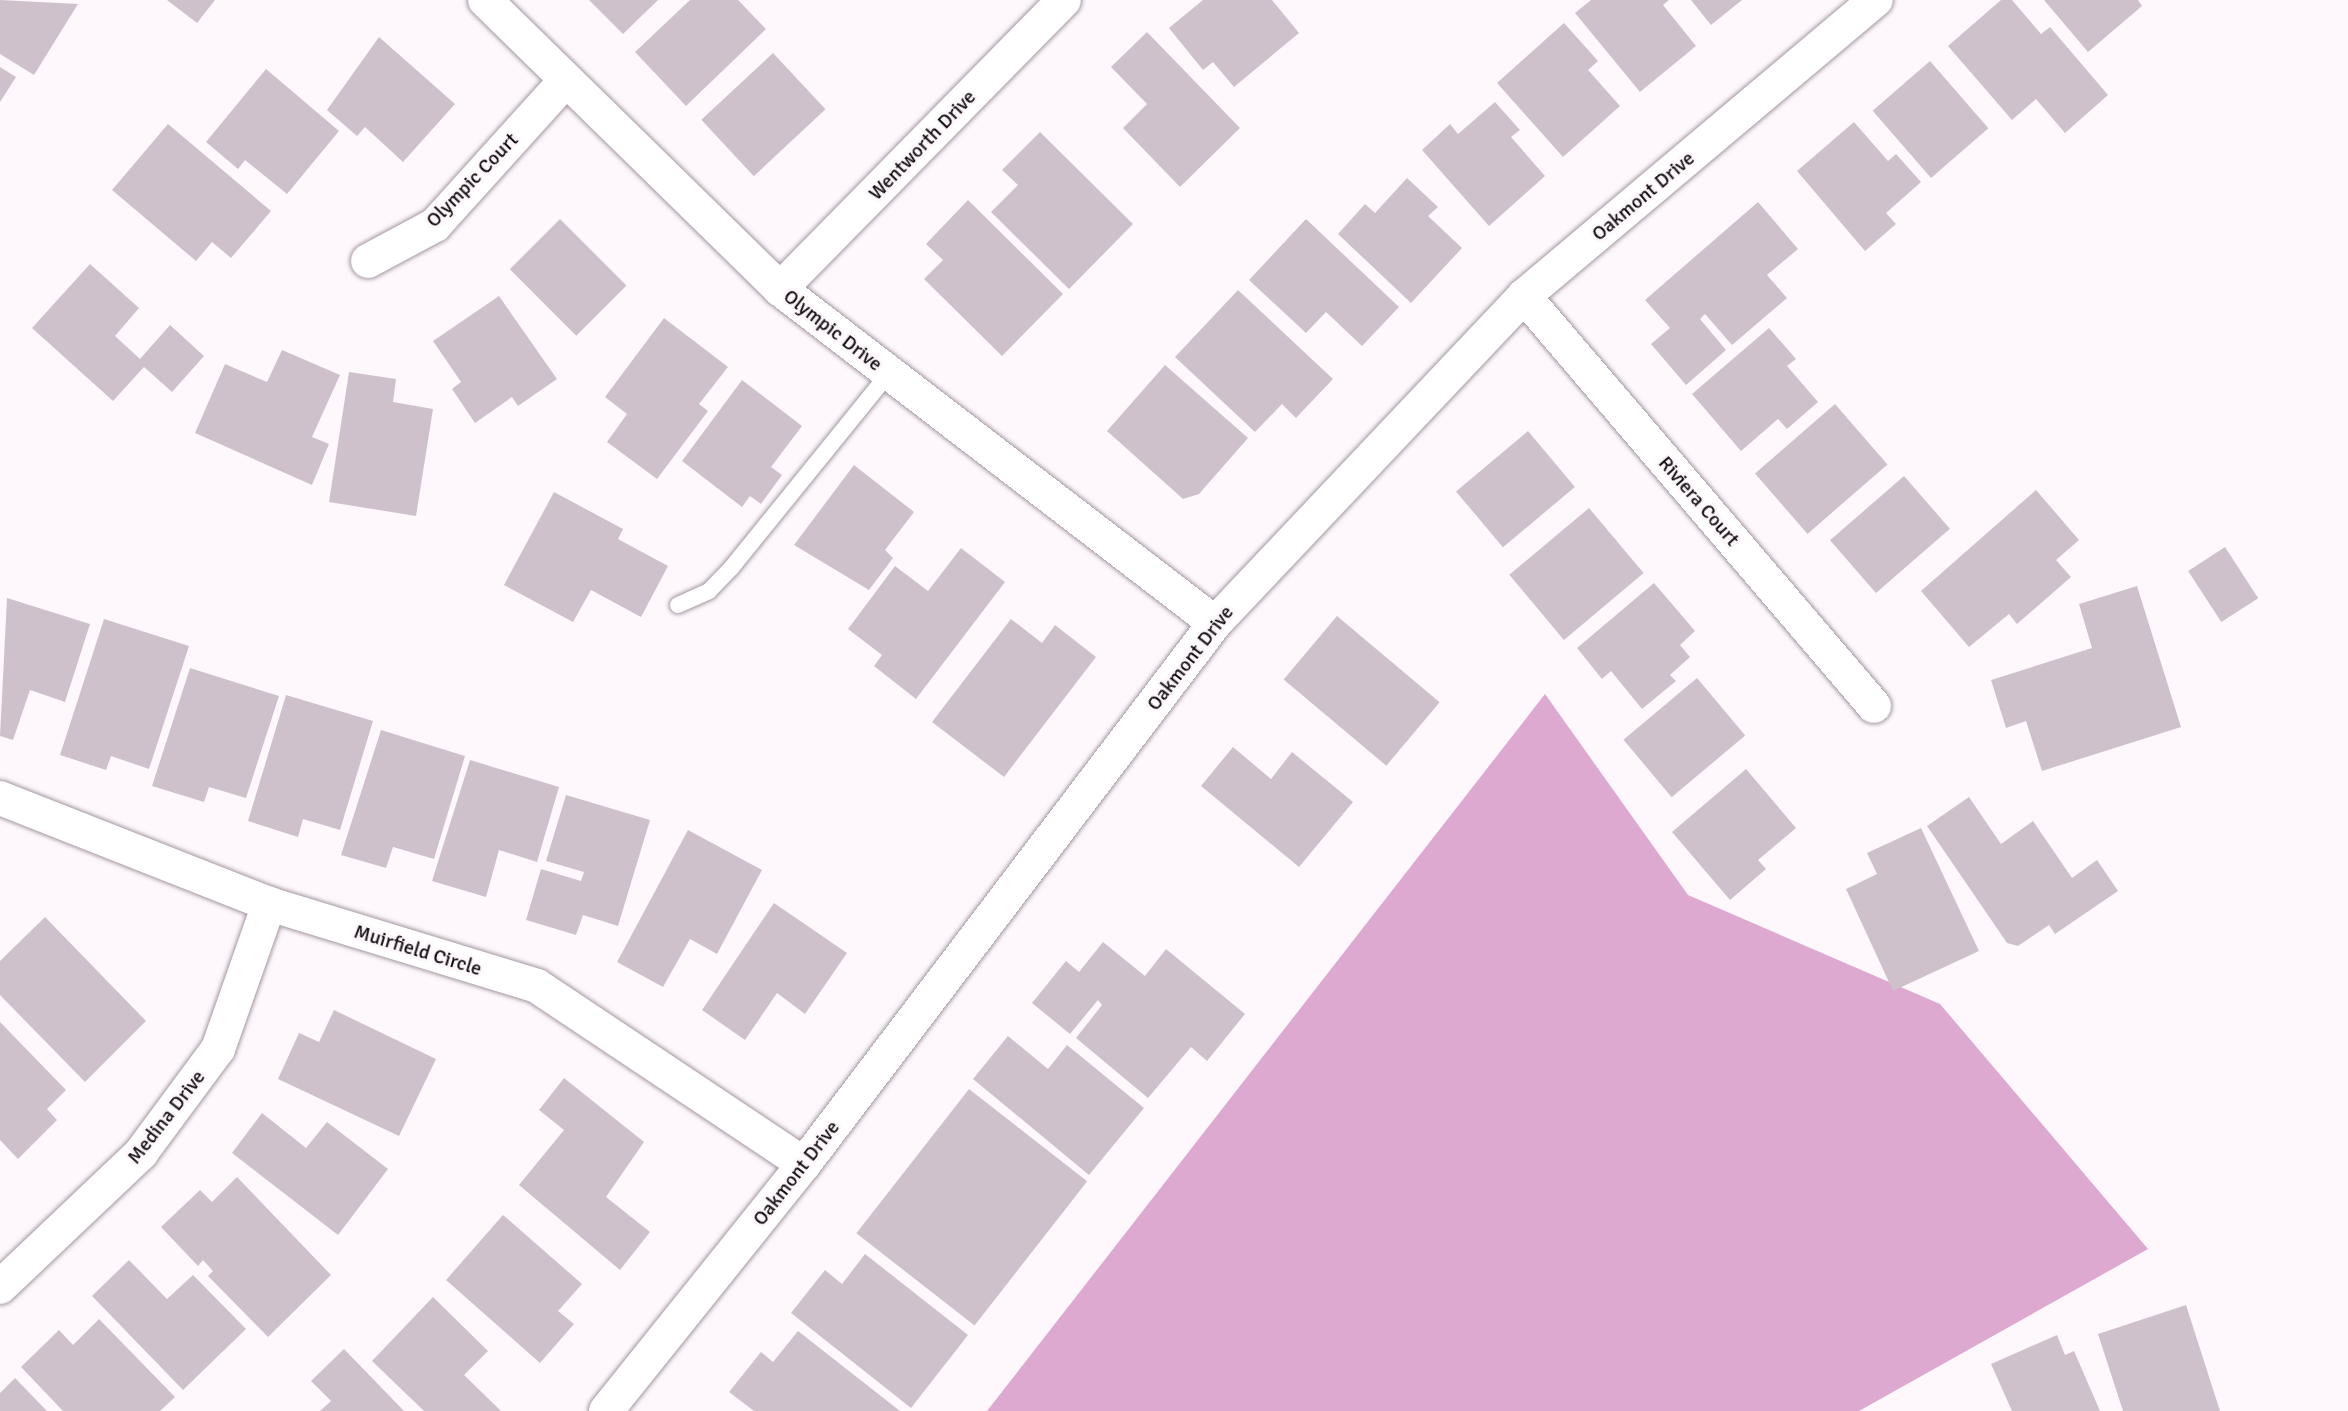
<!DOCTYPE html>
<style>
body{margin:0}
#map{position:relative;width:2348px;height:1411px;overflow:hidden;background:#fef8fd;font-family:Signika,sans-serif}
div>[style]{position:absolute}
.forest>*{inset:0;background:#dea9d0}
.building>*{inset:0;background:#cfc1cb;transform-origin:0 0}
.roads{filter:drop-shadow(0 0 2px #a497a0) drop-shadow(0 0 2px #a497a0)}
.lane>*{height:16px;margin:-8px;padding:0 8px;transform-origin:8px;border-radius:8px;background:#fff}
.street>*{height:34px;margin:-17px;padding:0 17px;transform-origin:17px;border-radius:17px;background:#fff}
span{translate:-50% -50%;white-space:nowrap;text-align:center;line-height:1.15;-webkit-text-stroke:6px #fef8fd;paint-order:stroke}
.street-label{font-size:20px;color:#100c0f}
</style>
<div id="map">
<div class="forest">
<i style="clip-path:polygon(1545px 694px,1688px 895px,1940px 1004px,2148px 1249px,1859px 1411px,987px 1411px)"></i>
</div>
<div class="building">
<i style="clip-path:polygon(0 0,78px 4px,34px 75px,0 54px)"></i>
<i style="clip-path:polygon(167px 0,215px 0,197px 23px)"></i>
<i style="clip-path:polygon(589px 0,658px 0,623px 34px)"></i>
<i style="clip-path:polygon(690px 0,738px 0,766px 29px,686px 106px,635px 52px)"></i>
<i style="clip-path:polygon(1203px 0,1272px 0,1299px 33px,1234px 87px,1213px 62px,1203px 70px,1169px 28px)"></i>
<i style="clip-path:polygon(1591px 0,1669px 0,1663px 5px,1696px 46px,1640px 92px,1575px 13px)"></i>
<i style="clip-path:polygon(1691px 0,1742px 0,1711px 25px)"></i>
<i style="clip-path:polygon(2001px 0,2012px 0,2041px 34px,2050px 27px,2108px 95px,2065px 133px,2036px 99px,2012px 120px,1948px 46px)"></i>
<i style="clip-path:polygon(2044px 0,2138px 0,2142px 6px,2088px 52px)"></i>
<i style="clip-path:polygon(1564px 23px,1598px 61px,1588px 70px,1620px 106px,1563px 157px,1497px 83px)"></i>
<i style="clip-path:polygon(1147px 32px,1240px 128px,1180px 187px,1123px 128px,1147px 104px,1111px 67px)"></i>
<i style="clip-path:polygon(379px 37px,455px 104px,403px 162px,365px 127px,357px 136px,327px 110px)"></i>
<i style="left:773px;top:53px;width:77px;height:98px;rotate:47deg"></i>
<i style="left:1930px;top:61px;width:89px;height:76px;rotate:49deg"></i>
<i style="clip-path:polygon(0 67px,16px 77px,0 102px)"></i>
<i style="clip-path:polygon(266px 69px,339px 131px,287px 194px,245px 160px,238px 169px,206px 142px)"></i>
<i style="clip-path:polygon(1495px 102px,1520px 130px,1511px 137px,1545px 176px,1489px 226px,1422px 150px,1450px 124px,1458px 134px)"></i>
<i style="clip-path:polygon(1854px 122px,1888px 161px,1896px 154px,1921px 182px,1886px 213px,1896px 224px,1865px 251px,1797px 171px)"></i>
<i style="clip-path:polygon(168px 124px,271px 211px,231px 258px,212px 242px,196px 261px,112px 190px)"></i>
<i style="clip-path:polygon(1040px 132px,1133px 224px,1069px 289px,991px 212px,1018px 185px,1002px 170px)"></i>
<i style="clip-path:polygon(1407px 178px,1438px 207px,1428px 216px,1462px 248px,1411px 303px,1338px 234px,1365px 204px,1375px 213px)"></i>
<i style="clip-path:polygon(968px 200px,1063px 294px,1002px 356px,924px 279px,943px 260px,926px 244px)"></i>
<i style="clip-path:polygon(1758px 202px,1798px 249px,1767px 275px,1787px 298px,1732px 345px,1705px 314px,1700px 319px,1726px 350px,1686px 385px,1651px 344px,1670px 328px,1645px 300px)"></i>
<i style="left:560px;top:219px;width:94px;height:71px;rotate:45deg"></i>
<i style="clip-path:polygon(1306px 219px,1399px 307px,1362px 346px,1326px 312px,1306px 333px,1249px 280px)"></i>
<i style="clip-path:polygon(90px 264px,139px 308px,115px 336px,140px 359px,170px 325px,204px 356px,172px 392px,144px 367px,113px 401px,32px 328px)"></i>
<i style="clip-path:polygon(1238px 290px,1333px 379px,1296px 418px,1282px 404px,1255px 432px,1175px 357px)"></i>
<i style="clip-path:polygon(499px 296px,557px 379px,518px 406px,512px 397px,475px 423px,452px 389px,461px 382px,433px 341px)"></i>
<i style="clip-path:polygon(664px 318px,728px 367px,699px 404px,708px 411px,657px 479px,607px 442px,627px 414px,605px 397px)"></i>
<i style="clip-path:polygon(1769px 328px,1796px 359px,1787px 366px,1818px 402px,1787px 429px,1778px 419px,1741px 451px,1692px 394px)"></i>
<i style="clip-path:polygon(282px 350px,340px 375px,312px 437px,329px 444px,312px 485px,195px 433px,225px 364px,267px 382px)"></i>
<i style="clip-path:polygon(1165px 365px,1248px 438px,1199px 494px,1183px 499px,1107px 431px)"></i>
<i style="clip-path:polygon(349px 372px,396px 379px,393px 402px,433px 409px,416px 516px,329px 502px)"></i>
<i style="clip-path:polygon(742px 380px,802px 426px,771px 467px,782px 475px,761px 504px,750px 496px,742px 507px,682px 461px)"></i>
<i style="left:1835px;top:404px;width:80px;height:106px;rotate:49deg"></i>
<i style="left:1528px;top:431px;width:73px;height:94px;rotate:50deg"></i>
<i style="clip-path:polygon(854px 465px,914px 512px,885px 550px,893px 558px,869px 590px,794px 545px)"></i>
<i style="left:1904px;top:476px;width:70px;height:98px;rotate:49deg"></i>
<i style="clip-path:polygon(2036px 490px,2079px 540px,2056px 560px,2071px 577px,2017px 624px,2009px 614px,1969px 647px,1921px 591px)"></i>
<i style="clip-path:polygon(554px 492px,623px 529px,618px 539px,668px 566px,641px 617px,591px 590px,573px 622px,504px 585px)"></i>
<i style="left:1589px;top:508px;width:85px;height:104px;rotate:50deg"></i>
<i style="left:2225px;top:547px;width:61px;height:44px;rotate:57deg"></i>
<i style="clip-path:polygon(961px 548px,1005px 582px,916px 699px,874px 666px,882px 655px,848px 629px,895px 566px,928px 591px)"></i>
<i style="clip-path:polygon(1654px 583px,1695px 631px,1680px 645px,1690px 657px,1670px 675px,1676px 681px,1642px 709px,1611px 671px,1602px 679px,1577px 648px)"></i>
<i style="clip-path:polygon(2137px 586px,2181px 727px,2042px 771px,2026px 721px,2006px 728px,1991px 680px,2092px 648px,2079px 604px)"></i>
<i style="clip-path:polygon(7px 598px,90px 624px,65px 702px,30px 690px,13px 740px,0 736px)"></i>
<i style="left:1337px;top:616px;width:134px;height:83px;rotate:40deg"></i>
<i style="clip-path:polygon(104px 619px,189px 646px,149px 769px,111px 756px,106px 770px,60px 755px)"></i>
<i style="clip-path:polygon(1011px 619px,1042px 643px,1055px 625px,1096px 657px,1004px 777px,932px 722px)"></i>
<i style="clip-path:polygon(190px 668px,279px 696px,246px 798px,209px 787px,204px 802px,152px 786px)"></i>
<i style="left:1697px;top:678px;width:75px;height:96px;rotate:50deg"></i>
<i style="clip-path:polygon(286px 695px,373px 721px,340px 830px,303px 819px,298px 837px,248px 821px)"></i>
<i style="clip-path:polygon(381px 730px,465px 756px,434px 859px,393px 847px,386px 868px,341px 855px)"></i>
<i style="clip-path:polygon(1233px 747px,1271px 779px,1292px 752px,1353px 802px,1299px 867px,1201px 786px)"></i>
<i style="clip-path:polygon(470px 760px,559px 787px,537px 862px,499px 850px,486px 897px,432px 881px)"></i>
<i style="clip-path:polygon(1746px 769px,1796px 828px,1758px 860px,1766px 869px,1730px 900px,1672px 832px)"></i>
<i style="clip-path:polygon(566px 795px,650px 820px,618px 926px,583px 915px,576px 935px,526px 920px,541px 869px,581px 881px,584px 872px,546px 861px)"></i>
<i style="clip-path:polygon(1969px 797px,2001px 844px,2033px 821px,2072px 878px,2097px 860px,2118px 891px,2055px 934px,2049px 925px,2018px 946px,2007px 943px,1927px 826px)"></i>
<i style="clip-path:polygon(1921px 828px,1979px 951px,1893px 991px,1846px 889px,1877px 874px,1867px 853px)"></i>
<i style="clip-path:polygon(688px 830px,762px 870px,717px 954px,690px 939px,663px 987px,617px 962px)"></i>
<i style="clip-path:polygon(774px 903px,847px 953px,805px 1014px,777px 993px,745px 1040px,702px 1010px)"></i>
<i style="clip-path:polygon(45px 917px,146px 1021px,85px 1082px,0 995px,0 961px)"></i>
<i style="clip-path:polygon(1103px 942px,1145px 976px,1166px 949px,1245px 1014px,1207px 1061px,1191px 1047px,1148px 1098px,1076px 1038px,1102px 1005px,1098px 1000px,1070px 1034px,1032px 1003px,1066px 961px,1079px 972px)"></i>
<i style="clip-path:polygon(334px 1010px,436px 1059px,399px 1136px,278px 1079px,299px 1033px,319px 1042px)"></i>
<i style="clip-path:polygon(0 1022px,66px 1090px,47px 1109px,57px 1120px,18px 1159px,0 1140px)"></i>
<i style="clip-path:polygon(1008px 1036px,1048px 1069px,1067px 1045px,1144px 1108px,1089px 1175px,973px 1079px)"></i>
<i style="clip-path:polygon(564px 1078px,644px 1142px,606px 1197px,650px 1232px,620px 1270px,519px 1185px,564px 1130px,539px 1110px)"></i>
<i style="left:969px;top:1089px;width:150px;height:183px;rotate:38deg"></i>
<i style="clip-path:polygon(262px 1113px,306px 1148px,327px 1122px,388px 1169px,338px 1235px,232px 1153px)"></i>
<i style="clip-path:polygon(237px 1177px,331px 1275px,268px 1337px,208px 1276px,213px 1271px,203px 1260px,198px 1266px,161px 1227px,200px 1190px,212px 1202px)"></i>
<i style="clip-path:polygon(503px 1215px,582px 1284px,558px 1311px,574px 1324px,540px 1363px,446px 1280px)"></i>
<i style="clip-path:polygon(865px 1254px,968px 1335px,911px 1408px,791px 1313px,825px 1270px,842px 1284px)"></i>
<i style="clip-path:polygon(129px 1260px,167px 1299px,193px 1275px,246px 1329px,183px 1390px,92px 1296px)"></i>
<i style="clip-path:polygon(433px 1297px,488px 1351px,464px 1375px,501px 1411px,424px 1411px,372px 1361px)"></i>
<i style="clip-path:polygon(2186px 1305px,2220px 1411px,2123px 1411px,2098px 1334px)"></i>
<i style="clip-path:polygon(99px 1319px,175px 1397px,160px 1411px,63px 1411px,21px 1367px,59px 1330px,73px 1345px)"></i>
<i style="clip-path:polygon(798px 1331px,900px 1411px,754px 1411px,729px 1392px,761px 1352px,773px 1362px)"></i>
<i style="clip-path:polygon(2057px 1335px,2065px 1355px,2074px 1351px,2100px 1411px,2012px 1411px,1991px 1364px)"></i>
<i style="clip-path:polygon(344px 1349px,404px 1411px,320px 1411px,331px 1401px,311px 1381px)"></i>
<i style="clip-path:polygon(15px 1378px,47px 1411px,0 1411px,0 1393px)"></i>
</div>
<div class="roads">
<div class="lane">
<i style="left:678px;top:605px;width:34px;rotate:-24deg"></i>
<i style="left:709px;top:591px;width:33px;rotate:-46deg"></i>
<i style="left:732px;top:567px;width:250px;rotate:-51deg"></i>
</div>
<div class="street">
<i style="left:485px;top:0;width:413px;rotate:44.4deg"></i>
<i style="left:780px;top:289px;width:548px;rotate:37.52deg"></i>
<i style="left:368px;top:261px;width:76px;rotate:-28.2deg"></i>
<i style="left:435px;top:225px;width:193px;rotate:-47.9deg"></i>
<i style="left:780px;top:289px;width:405px;rotate:-45.5deg"></i>
<i style="left:1524px;top:296px;width:539px;rotate:49.51deg"></i>
<i style="left:0;top:798px;width:289px;rotate:21.5deg"></i>
<i style="left:269px;top:904px;width:280px;rotate:17deg"></i>
<i style="left:537px;top:986px;width:321px;rotate:33.7deg"></i>
<i style="left:0;top:1287px;width:195px;rotate:-43.5deg"></i>
<i style="left:141px;top:1153px;width:129px;rotate:-53.5deg"></i>
<i style="left:218px;top:1049px;width:154px;rotate:-70.6deg"></i>
<i style="left:606px;top:1411px;width:317px;rotate:-51.3deg"></i>
<i style="left:804px;top:1164px;width:679px;rotate:-52.78deg"></i>
<i style="left:1215px;top:623px;width:450px;rotate:-46.6deg"></i>
<i style="left:1524px;top:296px;width:460px;rotate:-40.1deg"></i>
</div>
</div>
<div class="street-label">
<span style="left:922px;top:145px;rotate:-46deg">Wentworth Drive</span>
<span style="left:472px;top:180px;rotate:-46deg">Olympic Court</span>
<span style="left:1643px;top:196px;rotate:-40deg">Oakmont Drive</span>
<span style="left:833px;top:330px;rotate:38deg">Olympic Drive</span>
<span style="left:1699px;top:501px;rotate:49deg">Riviera Court</span>
<span style="left:1190px;top:658px;rotate:-52deg">Oakmont Drive</span>
<span style="left:418px;top:950px;rotate:17deg">Muirfield Circle</span>
<span style="left:166px;top:1117px;rotate:-52deg">Medina Drive</span>
<span style="left:796px;top:1173px;rotate:-52deg">Oakmont Drive</span>
</div>
</div>
